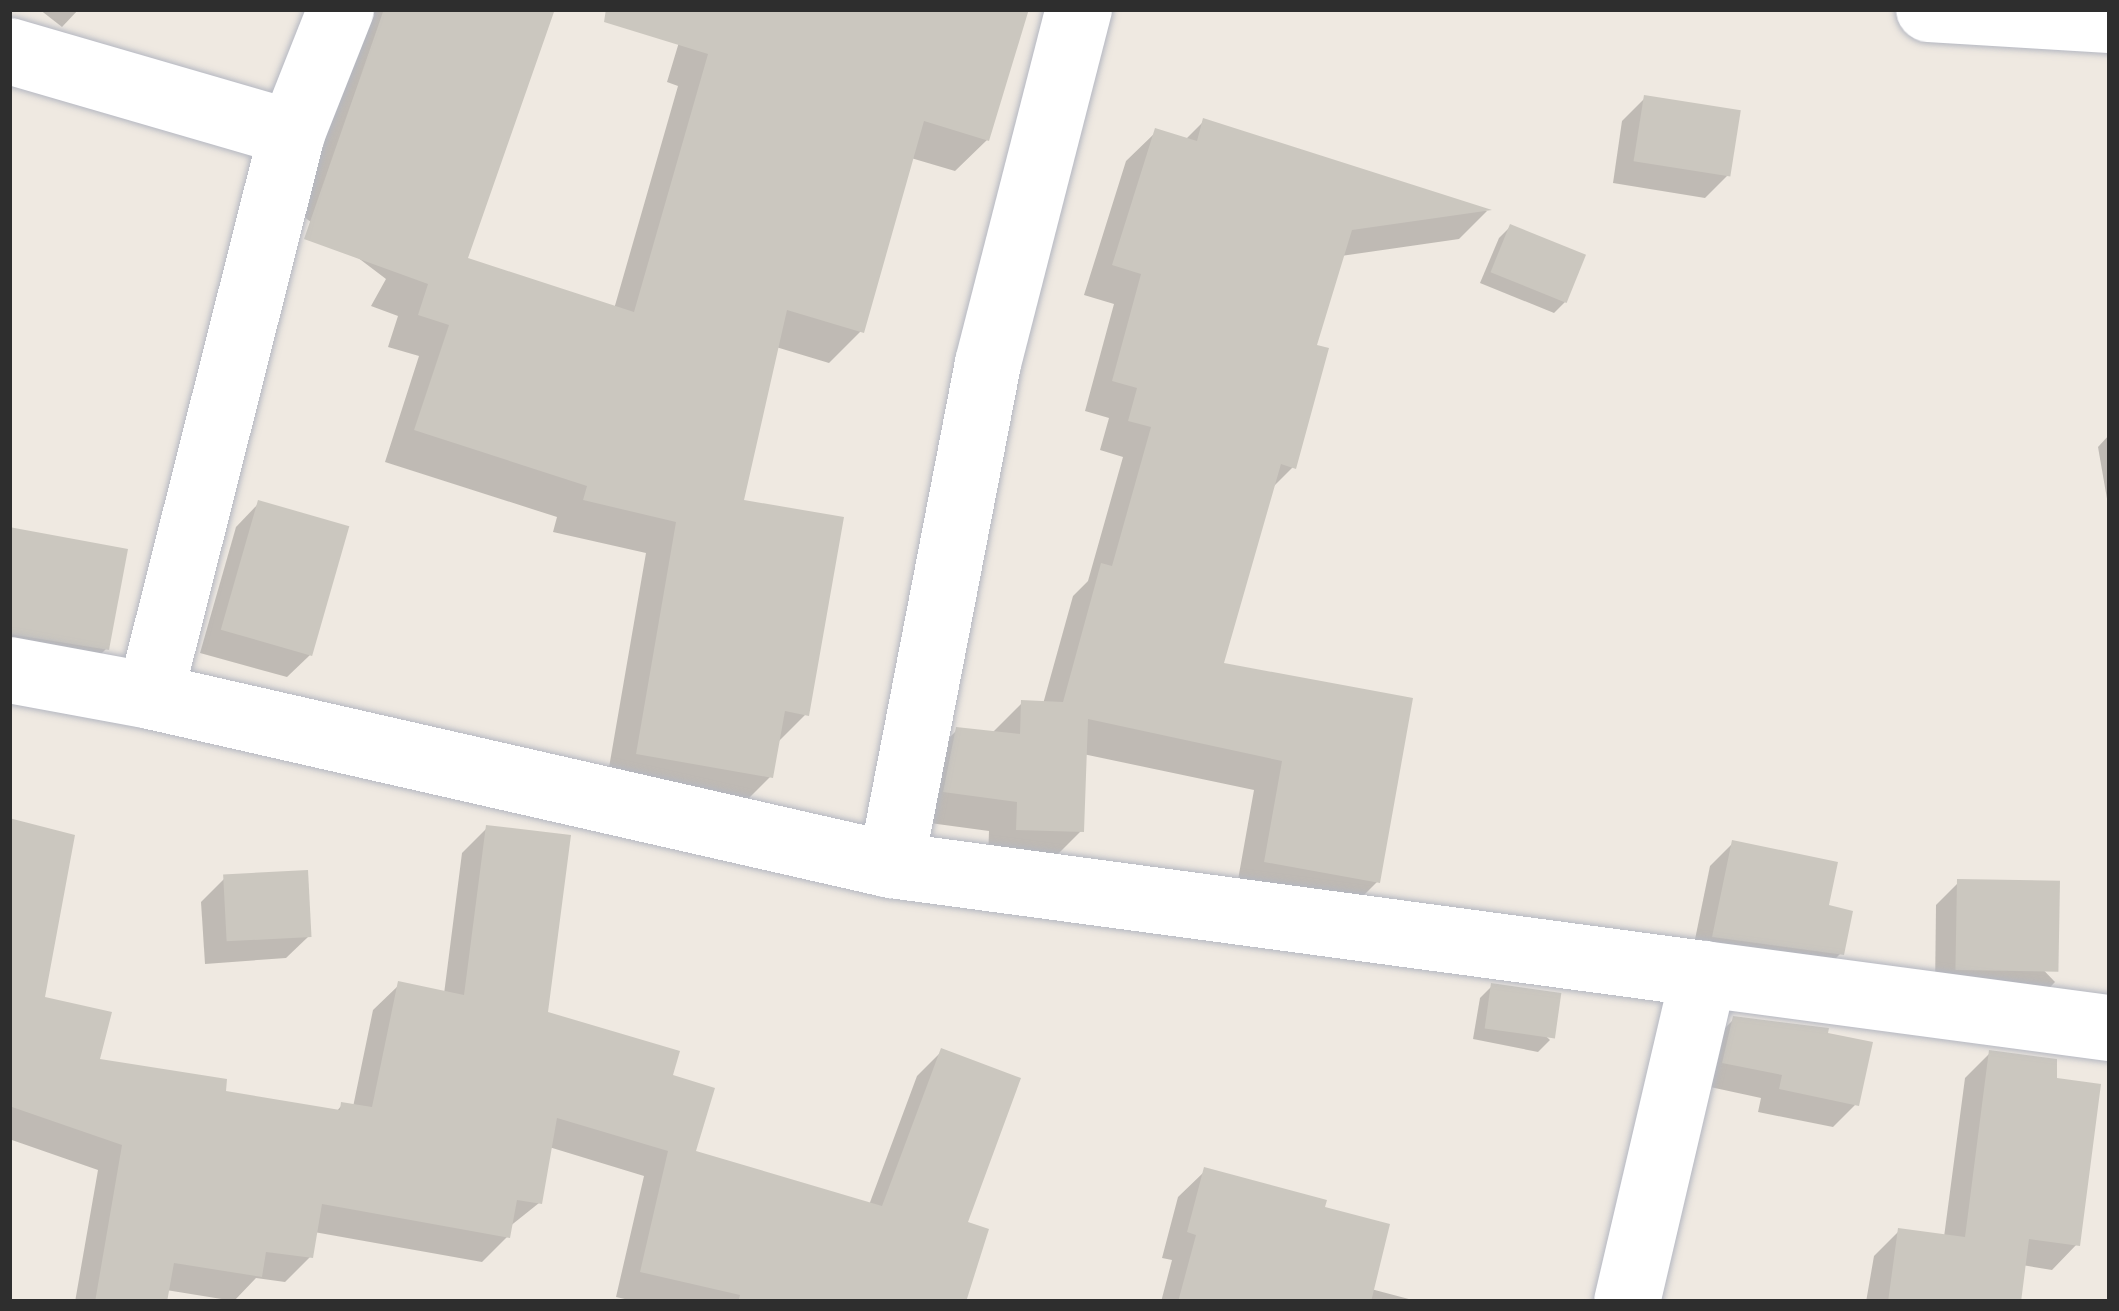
<!DOCTYPE html>
<style>
body{margin:0}
#map{position:relative;width:2119px;height:1311px;overflow:hidden;background:#efe9e1;font-family:Jost,sans-serif}
div>[style]{position:absolute}
.shadow>*{inset:0;background:#0003}
.building>*{inset:0;background:#cbc7bf;transform-origin:0 0}
.roads{filter:drop-shadow(0 0 3px #b4b7c1) drop-shadow(0 0 3px #b4b7c1)}
.street>*{height:66px;margin:-33px;padding:0 33px;transform-origin:33px;border-radius:33px;background:#fff}
span{translate:-50% -50%;white-space:nowrap;text-align:center;line-height:1.15;-webkit-text-stroke:9px #fff;paint-order:stroke}
.frame{position:absolute;inset:0;border:12px solid #2e2e2e;pointer-events:none}
</style>
<div id="map">
<div class="shadow">
<i style="clip-path:polygon(39px 9px,79px 9px,62px 27px)"></i>
<i style="clip-path:polygon(365px 9px,542px 9px,464px 260px,614px 309px,678px 86px,667px 82px,689px 9px,1010px 9px,987px 140px,955px 171px,911px 158px,861px 331px,829px 363px,776px 347px,740px 502px,806px 714px,776px 744px,770px 777px,739px 808px,606px 785px,646px 553px,553px 532px,557px 517px,385px 462px,419px 356px,388px 347px,398px 316px,371px 306px,386px 279px,295px 210px)"></i>
<i style="clip-path:polygon(1645px 98px,1728px 175px,1705px 198px,1613px 183px,1622px 121px)"></i>
<i style="clip-path:polygon(1204px 121px,1487px 211px,1459px 239px,1341px 256px,1313px 347px,1293px 467px,1270px 490px,1220px 665px,1377px 882px,1348px 911px,1236px 891px,1254px 790px,1083px 754px,1081px 831px,1051px 861px,988px 859px,989px 831px,915px 821px,927px 760px,957px 730px,991px 734px,1022px 703px,1043px 704px,1073px 596px,1088px 581px,1123px 457px,1100px 450px,1109px 418px,1085px 411px,1114px 304px,1084px 295px,1126px 161px,1156px 132px,1185px 140px)"></i>
<i style="clip-path:polygon(1510px 227px,1565px 302px,1554px 313px,1480px 283px,1499px 238px)"></i>
<i style="clip-path:polygon(2110px 434px,2110px 516px,2098px 447px)"></i>
<i style="clip-path:polygon(258px 504px,310px 655px,287px 677px,200px 653px,236px 527px)"></i>
<i style="clip-path:polygon(9px 530px,106px 649px,81px 674px,9px 661px)"></i>
<i style="clip-path:polygon(9px 821px,42px 999px,96px 1062px,222px 1094px,336px 1112px,342px 1105px,353px 1107px,373px 1010px,399px 985px,444px 994px,462px 853px,487px 828px,545px 1014px,669px 1077px,693px 1153px,869px 1205px,917px 1076px,942px 1051px,964px 1224px,963px 1302px,638px 1302px,616px 1297px,644px 1176px,549px 1147px,539px 1203px,509px 1227px,508px 1236px,482px 1262px,314px 1232px,310px 1257px,285px 1282px,256px 1278px,234px 1301px,166px 1290px,164px 1302px,75px 1302px,98px 1170px,9px 1139px)"></i>
<i style="clip-path:polygon(1733px 843px,1825px 907px,1841px 953px,1818px 976px,1691px 959px,1710px 866px)"></i>
<i style="clip-path:polygon(224px 879px,309px 936px,286px 958px,205px 964px,201px 902px)"></i>
<i style="clip-path:polygon(1959px 882px,2055px 982px,2033px 1005px,1935px 992px,1936px 905px)"></i>
<i style="clip-path:polygon(1492px 986px,1550px 1040px,1538px 1052px,1473px 1039px,1480px 998px)"></i>
<i style="clip-path:polygon(1734px 1019px,1856px 1104px,1833px 1127px,1758px 1112px,1761px 1098px,1701px 1085px,1711px 1042px)"></i>
<i style="clip-path:polygon(1990px 1053px,2077px 1244px,2052px 1270px,2022px 1265px,2018px 1302px,1866px 1302px,1874px 1256px,1899px 1231px,1944px 1237px,1965px 1078px)"></i>
<i style="clip-path:polygon(1205px 1171px,1322px 1210px,1371px 1289px,1420px 1302px,1161px 1302px,1172px 1260px,1162px 1258px,1178px 1197px)"></i>
</div>
<div class="building">
<i style="clip-path:polygon(384px 9px,555px 9px,468px 258px,634px 312px,708px 54px,604px 22px,606px 9px,1029px 9px,989px 141px,924px 121px,864px 333px,787px 310px,744px 500px,844px 517px,809px 716px,785px 711px,773px 778px,636px 754px,676px 522px,583px 500px,587px 486px,414px 430px,449px 325px,418px 315px,428px 284px,304px 239px)"></i>
<i style="left:1644px;top:95px;width:98px;height:67px;rotate:9deg"></i>
<i style="clip-path:polygon(1203px 118px,1492px 210px,1352px 230px,1317px 345px,1329px 348px,1296px 469px,1281px 464px,1224px 663px,1413px 698px,1380px 883px,1264px 862px,1282px 761px,1088px 719px,1084px 832px,1016px 830px,1017px 802px,943px 792px,956px 727px,1020px 734px,1021px 700px,1063px 702px,1101px 563px,1112px 566px,1151px 427px,1128px 421px,1137px 388px,1112px 381px,1141px 274px,1112px 265px,1155px 128px,1197px 141px)"></i>
<i style="left:1510px;top:224px;width:82px;height:52px;rotate:22deg"></i>
<i style="left:258px;top:500px;width:95px;height:135px;rotate:16deg"></i>
<i style="clip-path:polygon(9px 527px,128px 549px,109px 650px,9px 634px)"></i>
<i style="clip-path:polygon(9px 818px,75px 835px,45px 997px,112px 1012px,100px 1059px,227px 1079px,226px 1091px,340px 1110px,341px 1102px,372px 1107px,398px 981px,464px 995px,486px 825px,571px 835px,548px 1012px,680px 1051px,673px 1075px,715px 1088px,696px 1151px,882px 1206px,941px 1048px,1021px 1078px,968px 1222px,989px 1229px,966px 1302px,738px 1302px,740px 1295px,640px 1272px,668px 1151px,557px 1118px,542px 1204px,517px 1200px,510px 1238px,322px 1204px,313px 1258px,266px 1252px,262px 1277px,174px 1263px,167px 1302px,95px 1302px,122px 1145px,9px 1106px)"></i>
<i style="clip-path:polygon(1732px 840px,1838px 862px,1829px 905px,1853px 911px,1844px 955px,1712px 937px)"></i>
<i style="left:308px;top:870px;width:67px;height:85px;rotate:87deg"></i>
<i style="left:1957px;top:879px;width:103px;height:91px;rotate:1deg"></i>
<i style="left:1491px;top:983px;width:71px;height:46px;rotate:8deg"></i>
<i style="clip-path:polygon(1733px 1016px,1829px 1028px,1828px 1033px,1873px 1042px,1859px 1106px,1779px 1089px,1782px 1075px,1722px 1063px)"></i>
<i style="clip-path:polygon(1989px 1050px,2057px 1059px,2057px 1078px,2101px 1084px,2080px 1246px,2029px 1239px,2021px 1302px,1888px 1302px,1898px 1228px,1965px 1237px)"></i>
<i style="clip-path:polygon(1204px 1167px,1327px 1200px,1325px 1207px,1390px 1224px,1371px 1302px,1178px 1302px,1196px 1235px,1187px 1232px)"></i>
</div>
<div class="roads">
<div class="street">
<i style="left:1929px;top:9px;width:181px;rotate:3.5deg"></i>
<i style="left:9px;top:51px;width:295px;rotate:16.2deg"></i>
<i style="left:9px;top:670px;width:143px;rotate:10.4deg"></i>
<i style="left:150px;top:696px;width:760px;rotate:12.85deg"></i>
<i style="left:891px;top:865px;width:511px;rotate:-79.06deg"></i>
<i style="left:988px;top:363px;width:366px;rotate:-75.6deg"></i>
<i style="left:150px;top:696px;width:581px;rotate:-75.84deg"></i>
<i style="left:292px;top:133px;width:133px;rotate:-68.4deg"></i>
<i style="left:891px;top:865px;width:820px;rotate:7.64deg"></i>
<i style="left:1627px;top:1302px;width:337px;rotate:-76.8deg"></i>
<i style="left:1704px;top:974px;width:410px;rotate:7.6deg"></i>
</div>
</div>
<div class="frame"></div>
</div>
